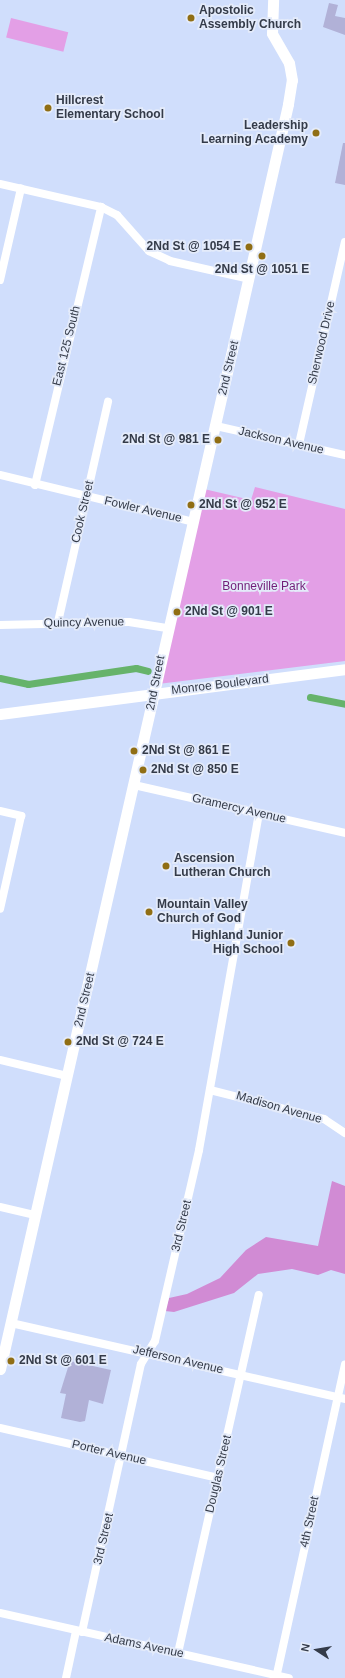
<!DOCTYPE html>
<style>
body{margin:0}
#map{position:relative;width:345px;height:1678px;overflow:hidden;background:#d0defc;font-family:Helvetica,sans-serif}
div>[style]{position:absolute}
.green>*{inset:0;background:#e39fe6;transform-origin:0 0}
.forest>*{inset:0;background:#d18bd4}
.canal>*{height:7px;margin:-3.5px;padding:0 3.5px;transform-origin:3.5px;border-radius:3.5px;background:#66b36b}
.building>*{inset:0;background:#b1b1d7}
.street>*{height:8px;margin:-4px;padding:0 4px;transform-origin:4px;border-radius:4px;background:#fff}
.secondary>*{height:11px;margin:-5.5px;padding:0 5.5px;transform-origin:5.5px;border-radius:5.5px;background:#fff}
.dots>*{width:11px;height:11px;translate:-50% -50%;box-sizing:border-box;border:2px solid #e4ebfa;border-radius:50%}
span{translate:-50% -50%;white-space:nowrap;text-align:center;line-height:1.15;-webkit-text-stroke:3.5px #e4ebfa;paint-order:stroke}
.poi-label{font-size:12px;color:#343b49;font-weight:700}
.left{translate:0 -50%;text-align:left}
.right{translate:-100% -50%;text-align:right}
.street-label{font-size:12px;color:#343b49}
.park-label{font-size:12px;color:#721e78}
.north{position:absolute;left:297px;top:1630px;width:40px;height:40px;-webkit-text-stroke:3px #e4ebfa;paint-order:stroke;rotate:282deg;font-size:11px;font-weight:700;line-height:16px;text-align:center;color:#343b49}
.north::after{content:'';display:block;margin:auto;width:14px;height:18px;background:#343b49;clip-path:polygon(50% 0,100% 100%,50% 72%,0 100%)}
</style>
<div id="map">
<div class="green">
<i style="left:11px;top:18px;width:59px;height:20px;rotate:14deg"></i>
<i style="clip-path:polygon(255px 487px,345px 509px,345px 661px,158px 684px,204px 489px,251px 500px)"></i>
</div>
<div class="forest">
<i style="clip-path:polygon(332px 1181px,345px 1186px,345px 1274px,331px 1270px,318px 1275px,292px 1269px,258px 1274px,234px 1293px,174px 1312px,165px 1311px,169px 1298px,187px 1294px,220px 1278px,246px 1250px,266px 1237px,318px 1246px)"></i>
</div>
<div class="canal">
<i style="left:0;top:678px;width:29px;rotate:12deg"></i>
<i style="left:28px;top:684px;width:109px;rotate:-8.4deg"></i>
<i style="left:136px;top:668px;width:12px;rotate:14deg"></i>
<i style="left:310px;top:697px;width:36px;rotate:11deg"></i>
</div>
<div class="building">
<i style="clip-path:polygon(329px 3px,338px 5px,335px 16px,345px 18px,345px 35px,323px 27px)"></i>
<i style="clip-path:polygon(343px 143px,345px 143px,345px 185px,335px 183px)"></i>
<i style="clip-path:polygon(70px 1361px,111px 1370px,103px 1404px,89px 1400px,85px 1421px,80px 1422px,61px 1418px,66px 1394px,60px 1393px)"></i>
</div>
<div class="street">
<i style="left:0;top:184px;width:104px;rotate:12.8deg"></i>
<i style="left:101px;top:207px;width:18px;rotate:27deg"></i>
<i style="left:117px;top:215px;width:48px;rotate:48.4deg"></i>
<i style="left:149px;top:251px;width:23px;rotate:25deg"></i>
<i style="left:170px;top:261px;width:81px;rotate:12.8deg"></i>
<i style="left:0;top:280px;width:94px;rotate:-77.1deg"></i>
<i style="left:216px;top:426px;width:132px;rotate:12.7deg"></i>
<i style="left:299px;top:444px;width:207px;rotate:-77.2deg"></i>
<i style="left:0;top:475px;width:200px;rotate:13.6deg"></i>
<i style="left:35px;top:485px;width:286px;rotate:-76.6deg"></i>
<i style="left:58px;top:622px;width:226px;rotate:-77.2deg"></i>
<i style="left:0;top:625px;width:129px;rotate:-1.3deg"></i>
<i style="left:129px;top:622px;width:38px;rotate:9deg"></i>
<i style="left:134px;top:785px;width:216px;rotate:12.8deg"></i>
<i style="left:0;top:811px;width:22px;rotate:13deg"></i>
<i style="left:21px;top:816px;width:95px;rotate:102.7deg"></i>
<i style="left:0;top:1060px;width:69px;rotate:13.4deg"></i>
<i style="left:210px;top:1090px;width:118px;rotate:14.3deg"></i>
<i style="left:324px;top:1119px;width:25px;rotate:34deg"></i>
<i style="left:0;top:1207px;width:36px;rotate:13deg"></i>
<i style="left:11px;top:1323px;width:343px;rotate:12.8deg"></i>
<i style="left:0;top:1428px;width:224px;rotate:12.9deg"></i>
<i style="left:0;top:1613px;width:296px;rotate:12.7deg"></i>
<i style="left:82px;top:1632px;width:274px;rotate:-77.6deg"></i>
<i style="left:141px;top:1364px;width:27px;rotate:-59deg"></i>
<i style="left:155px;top:1341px;width:196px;rotate:-77deg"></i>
<i style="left:199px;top:1150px;width:341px;rotate:-79.9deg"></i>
<i style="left:178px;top:1653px;width:367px;rotate:-77.3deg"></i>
<i style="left:66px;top:1678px;width:48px;rotate:-78deg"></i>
<i style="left:276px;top:1678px;width:321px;rotate:-77.6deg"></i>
</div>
<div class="secondary">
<i style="left:0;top:714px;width:348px;rotate:-7.4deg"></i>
<i style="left:0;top:1369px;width:1297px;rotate:-77.17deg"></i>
<i style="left:288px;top:104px;width:24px;rotate:-81deg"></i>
<i style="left:292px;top:80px;width:17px;rotate:-100deg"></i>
<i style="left:289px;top:63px;width:34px;rotate:-120deg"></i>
<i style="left:272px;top:33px;width:33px;rotate:-88deg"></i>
</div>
<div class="dots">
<i style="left:191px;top:18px;background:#906e14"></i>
<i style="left:48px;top:108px;background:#906e14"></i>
<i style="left:316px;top:133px;background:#906e14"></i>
<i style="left:249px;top:247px;background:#906e14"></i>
<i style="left:262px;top:256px;background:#906e14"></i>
<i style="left:218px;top:440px;background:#906e14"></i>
<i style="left:191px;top:505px;background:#906e14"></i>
<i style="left:177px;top:612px;background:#906e14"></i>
<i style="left:134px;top:751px;background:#906e14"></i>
<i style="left:143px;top:770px;background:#906e14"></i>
<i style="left:166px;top:866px;background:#906e14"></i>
<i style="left:149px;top:912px;background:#906e14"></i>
<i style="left:291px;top:943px;background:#906e14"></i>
<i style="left:68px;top:1042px;background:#906e14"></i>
<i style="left:11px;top:1361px;background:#906e14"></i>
</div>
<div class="poi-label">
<span class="left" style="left:199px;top:18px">Apostolic<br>Assembly Church</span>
<span class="left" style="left:56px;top:108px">Hillcrest<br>Elementary School</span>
<span class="right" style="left:308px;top:133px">Leadership<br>Learning Academy</span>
<span class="right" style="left:241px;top:247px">2Nd St @ 1054 E</span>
<span style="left:262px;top:270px">2Nd St @ 1051 E</span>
<span class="right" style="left:210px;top:440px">2Nd St @ 981 E</span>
<span class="left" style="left:199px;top:505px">2Nd St @ 952 E</span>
<span class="left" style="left:185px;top:612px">2Nd St @ 901 E</span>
<span class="left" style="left:142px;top:751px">2Nd St @ 861 E</span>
<span class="left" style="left:151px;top:770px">2Nd St @ 850 E</span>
<span class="left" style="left:174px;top:866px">Ascension<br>Lutheran Church</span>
<span class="left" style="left:157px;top:912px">Mountain Valley<br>Church of God</span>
<span class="right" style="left:283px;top:943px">Highland Junior<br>High School</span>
<span class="left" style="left:76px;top:1042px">2Nd St @ 724 E</span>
<span class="left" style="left:19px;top:1361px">2Nd St @ 601 E</span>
</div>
<div class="street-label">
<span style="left:322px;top:343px;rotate:-77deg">Sherwood Drive</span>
<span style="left:67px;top:346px;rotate:-76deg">East 125 South</span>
<span style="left:229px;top:368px;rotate:-77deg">2nd Street</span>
<span style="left:281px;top:441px;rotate:13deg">Jackson Avenue</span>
<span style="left:143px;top:510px;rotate:13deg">Fowler Avenue</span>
<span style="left:83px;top:512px;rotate:-77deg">Cook Street</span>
<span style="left:84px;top:623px;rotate:-1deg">Quincy Avenue</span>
<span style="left:156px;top:683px;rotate:-79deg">2nd Street</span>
<span style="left:220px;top:685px;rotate:-7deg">Monroe Boulevard</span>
<span style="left:239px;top:809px;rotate:13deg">Gramercy Avenue</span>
<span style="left:85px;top:1000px;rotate:-77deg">2nd Street</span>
<span style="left:279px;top:1108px;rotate:16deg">Madison Avenue</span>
<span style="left:182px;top:1226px;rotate:-77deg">3rd Street</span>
<span style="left:178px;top:1360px;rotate:13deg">Jefferson Avenue</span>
<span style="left:109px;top:1453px;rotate:13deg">Porter Avenue</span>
<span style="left:219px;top:1474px;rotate:-77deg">Douglas Street</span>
<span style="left:310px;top:1522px;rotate:-78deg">4th Street</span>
<span style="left:104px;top:1539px;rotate:-77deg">3rd Street</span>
<span style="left:144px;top:1646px;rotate:12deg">Adams Avenue</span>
</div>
<div class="park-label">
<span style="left:264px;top:587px">Bonneville Park</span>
</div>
<div class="north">N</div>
</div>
